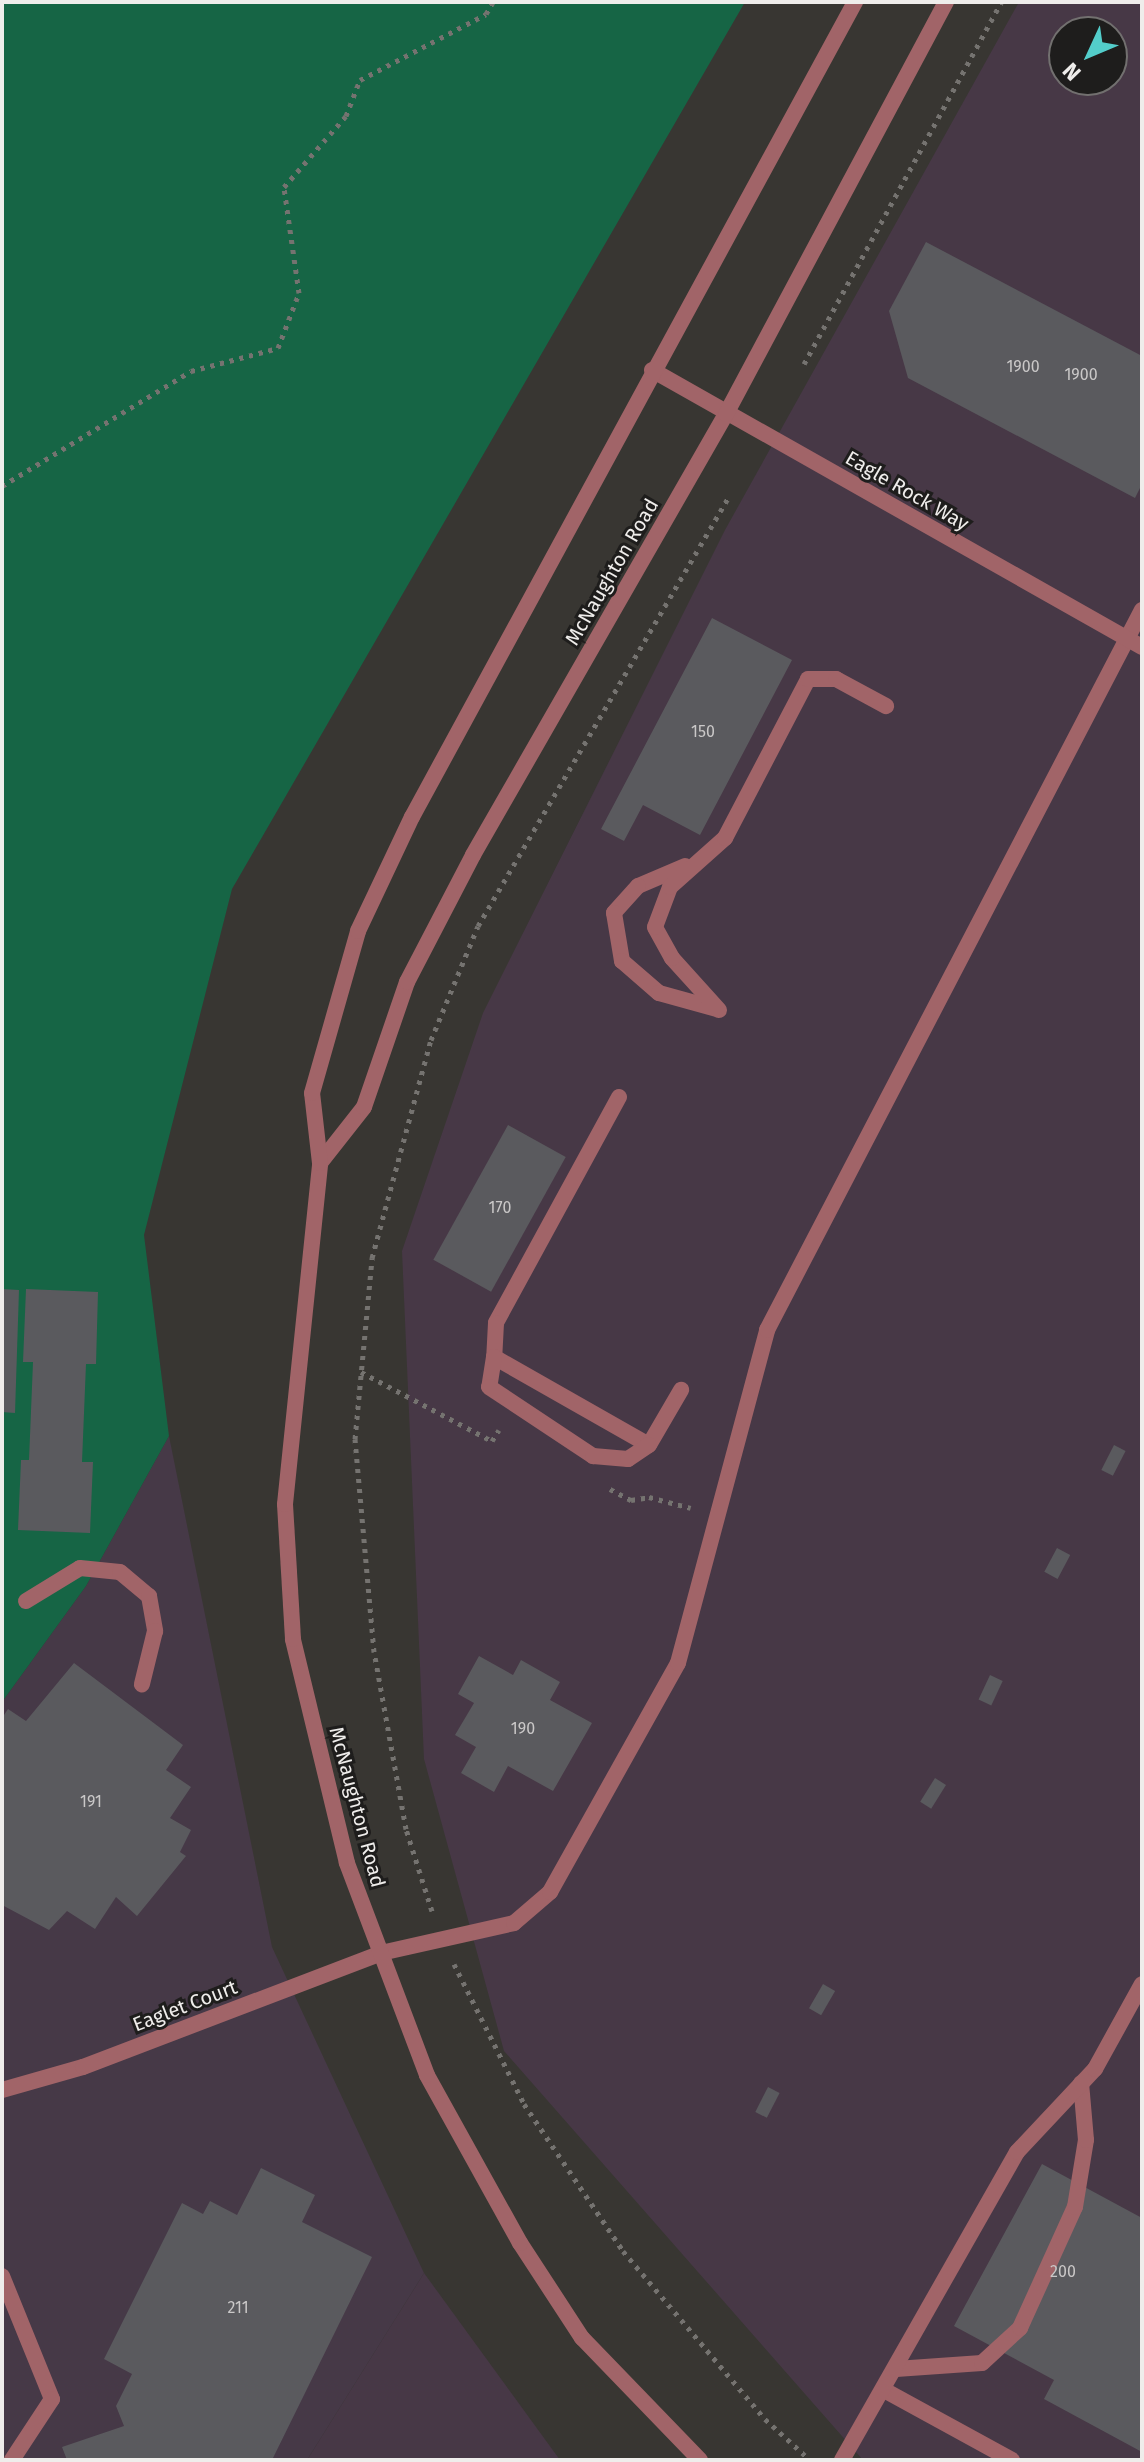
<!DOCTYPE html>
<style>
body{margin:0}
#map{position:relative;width:1144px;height:2462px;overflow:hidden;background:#383632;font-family:"Fira Sans",sans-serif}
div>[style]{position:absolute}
.commercial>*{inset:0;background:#473846}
.industrial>*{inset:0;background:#463947}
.green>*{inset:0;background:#166545}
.building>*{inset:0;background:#5a5a5e;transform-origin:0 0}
.path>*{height:5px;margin-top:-2.5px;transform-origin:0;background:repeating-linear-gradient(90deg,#757370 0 4px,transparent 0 10px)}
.service>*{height:16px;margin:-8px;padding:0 8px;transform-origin:8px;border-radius:8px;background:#a16468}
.minor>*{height:16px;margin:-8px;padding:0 8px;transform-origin:8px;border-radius:8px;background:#a16468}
.tertiary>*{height:16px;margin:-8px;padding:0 8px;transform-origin:8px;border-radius:8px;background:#a16468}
span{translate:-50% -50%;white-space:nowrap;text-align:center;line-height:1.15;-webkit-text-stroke:6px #1e1d1c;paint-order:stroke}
.number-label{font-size:16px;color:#cac8c8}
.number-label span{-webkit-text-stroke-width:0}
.street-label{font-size:20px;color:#efedeb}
.frame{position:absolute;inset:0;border:4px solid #efedeb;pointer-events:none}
.north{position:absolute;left:1048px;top:16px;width:80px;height:80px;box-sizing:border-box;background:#1e1d1c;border:2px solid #72706f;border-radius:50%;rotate:226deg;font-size:22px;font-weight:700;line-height:32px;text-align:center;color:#efedeb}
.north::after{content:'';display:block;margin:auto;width:28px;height:36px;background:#53cdca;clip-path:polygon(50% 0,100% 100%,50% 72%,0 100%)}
</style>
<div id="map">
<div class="commercial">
<i style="clip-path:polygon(evenodd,1019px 2px,1142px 2px,1142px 2460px,863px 2460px,504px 2051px,424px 1759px,402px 1251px,483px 1013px,725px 530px,1019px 2px,1064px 32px,1112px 32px,1112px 80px,1064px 80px,1064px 32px)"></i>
<i style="clip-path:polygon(424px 2273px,560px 2460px,307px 2460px)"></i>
</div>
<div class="industrial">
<i style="clip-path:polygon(169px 1436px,272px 1947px,424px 2273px,307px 2460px,2px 2460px,2px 1702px,86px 1586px)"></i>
</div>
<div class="green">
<i style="clip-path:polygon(2px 2px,745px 2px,232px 889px,144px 1235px,169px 1436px,86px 1586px,2px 1702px)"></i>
</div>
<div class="building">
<i style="clip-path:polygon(926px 242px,1142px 356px,1142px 484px,1135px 498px,908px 378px,889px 311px)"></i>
<i style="clip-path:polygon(712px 618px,792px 660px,700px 835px,643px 805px,624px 841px,601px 829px)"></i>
<i style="left:508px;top:1125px;width:66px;height:154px;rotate:29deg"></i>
<i style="clip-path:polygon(2px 1289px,19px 1290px,15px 1413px,2px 1412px)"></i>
<i style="clip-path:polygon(26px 1289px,98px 1292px,96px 1364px,86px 1364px,82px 1462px,93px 1462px,90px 1533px,18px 1530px,21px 1460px,29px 1460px,33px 1362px,23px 1362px)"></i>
<i style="left:1114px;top:1445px;width:13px;height:28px;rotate:27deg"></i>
<i style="left:1057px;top:1548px;width:15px;height:27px;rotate:28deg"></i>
<i style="clip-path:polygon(479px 1656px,513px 1675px,521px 1660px,560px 1682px,550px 1700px,592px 1723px,553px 1791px,508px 1766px,494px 1792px,461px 1773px,476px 1747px,455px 1735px,474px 1703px,458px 1694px)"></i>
<i style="clip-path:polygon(74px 1663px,183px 1745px,166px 1770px,191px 1787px,170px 1818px,191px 1830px,180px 1852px,186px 1856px,137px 1916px,116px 1897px,95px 1929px,67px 1911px,49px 1930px,2px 1905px,2px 1718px,8px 1709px,26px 1721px)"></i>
<i style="left:990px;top:1675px;width:14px;height:27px;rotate:25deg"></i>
<i style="left:935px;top:1778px;width:13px;height:28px;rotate:32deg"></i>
<i style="left:823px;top:1984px;width:14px;height:28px;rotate:30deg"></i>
<i style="left:768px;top:2087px;width:13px;height:28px;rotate:27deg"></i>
<i style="clip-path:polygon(1042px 2164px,1142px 2218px,1142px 2452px,1044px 2399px,1054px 2380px,954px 2326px)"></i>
<i style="clip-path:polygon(261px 2168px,315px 2195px,302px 2222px,372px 2257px,272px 2460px,67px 2460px,62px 2447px,124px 2426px,116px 2406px,132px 2374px,104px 2359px,182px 2203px,203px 2214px,210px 2201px,237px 2215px)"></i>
</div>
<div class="path">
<i style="left:804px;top:364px;width:412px;rotate:-61.4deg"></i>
<i style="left:2px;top:486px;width:221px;rotate:-31.3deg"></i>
<i style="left:191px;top:371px;width:90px;rotate:-14.8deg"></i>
<i style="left:278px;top:348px;width:59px;rotate:-69.1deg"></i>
<i style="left:299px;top:293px;width:107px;rotate:-98.1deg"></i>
<i style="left:284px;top:187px;width:94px;rotate:-48.9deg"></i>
<i style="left:346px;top:116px;width:39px;rotate:-69deg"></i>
<i style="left:360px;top:80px;width:142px;rotate:-27.6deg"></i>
<i style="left:486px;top:14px;width:14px;rotate:-60deg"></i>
<i style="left:361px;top:1372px;width:148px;rotate:27.8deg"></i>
<i style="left:492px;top:1441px;width:13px;rotate:-58deg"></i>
<i style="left:610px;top:1489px;width:24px;rotate:28deg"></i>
<i style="left:631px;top:1500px;width:18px;rotate:-9deg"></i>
<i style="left:649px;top:1497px;width:43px;rotate:14.7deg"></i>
<i style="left:432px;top:1911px;width:86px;rotate:-107.6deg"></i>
<i style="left:406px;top:1829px;width:180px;rotate:-100.2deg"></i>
<i style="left:374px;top:1652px;width:214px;rotate:-95.1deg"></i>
<i style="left:355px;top:1439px;width:182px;rotate:-84.6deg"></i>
<i style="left:372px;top:1258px;width:226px;rotate:-74.9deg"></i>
<i style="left:431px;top:1040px;width:123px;rotate:-67.6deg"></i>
<i style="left:478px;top:926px;width:496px;rotate:-59.7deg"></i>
<i style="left:454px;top:1964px;width:157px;rotate:63.4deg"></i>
<i style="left:524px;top:2104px;width:177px;rotate:56deg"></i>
<i style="left:623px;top:2251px;width:220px;rotate:49.8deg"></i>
<i style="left:765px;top:2419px;width:61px;rotate:42.3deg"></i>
</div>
<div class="service">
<i style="left:685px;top:866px;width:51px;rotate:156.9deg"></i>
<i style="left:638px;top:886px;width:36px;rotate:132deg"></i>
<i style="left:614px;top:913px;width:49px;rotate:80.5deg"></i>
<i style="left:622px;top:961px;width:49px;rotate:40.9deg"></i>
<i style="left:659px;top:993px;width:60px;rotate:15.4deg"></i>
<i style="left:719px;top:1010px;width:70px;rotate:-132.1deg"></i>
<i style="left:672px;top:958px;width:35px;rotate:-119deg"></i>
<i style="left:655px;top:927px;width:43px;rotate:-69.4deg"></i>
<i style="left:670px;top:887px;width:74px;rotate:-41.7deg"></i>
<i style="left:725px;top:838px;width:179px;rotate:-62.4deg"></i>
<i style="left:808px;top:679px;width:28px"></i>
<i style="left:836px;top:679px;width:57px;rotate:28.4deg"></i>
<i style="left:619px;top:1097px;width:257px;rotate:118.6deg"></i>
<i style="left:496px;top:1323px;width:34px;rotate:93deg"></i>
<i style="left:494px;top:1357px;width:178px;rotate:29.6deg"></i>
<i style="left:649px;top:1445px;width:64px;rotate:-59.8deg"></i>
<i style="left:494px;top:1357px;width:30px;rotate:99deg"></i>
<i style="left:489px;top:1387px;width:125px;rotate:33.6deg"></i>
<i style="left:593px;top:1456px;width:35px;rotate:5deg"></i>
<i style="left:628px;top:1459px;width:25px;rotate:-34deg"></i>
<i style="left:26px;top:1601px;width:63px;rotate:-31.4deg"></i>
<i style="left:80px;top:1568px;width:40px;rotate:5.7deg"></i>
<i style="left:120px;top:1572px;width:38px;rotate:40deg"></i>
<i style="left:149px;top:1596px;width:36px;rotate:80deg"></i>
<i style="left:155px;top:1631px;width:55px;rotate:103.8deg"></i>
<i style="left:381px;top:1953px;width:136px;rotate:-12.7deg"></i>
<i style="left:514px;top:1923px;width:48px;rotate:-40.7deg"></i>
<i style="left:550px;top:1892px;width:262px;rotate:-60.8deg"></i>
<i style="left:678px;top:1663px;width:345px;rotate:-75deg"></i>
<i style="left:767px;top:1330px;width:812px;rotate:-62.49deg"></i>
<i style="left:2px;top:2276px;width:133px;rotate:67.9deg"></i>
<i style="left:52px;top:2399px;width:73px;rotate:123.3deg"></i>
<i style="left:896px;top:2369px;width:86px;rotate:-4deg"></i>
<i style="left:982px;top:2363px;width:52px;rotate:-42.6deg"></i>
<i style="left:1020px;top:2328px;width:133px;rotate:-65.6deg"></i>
<i style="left:1075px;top:2207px;width:68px;rotate:-80.7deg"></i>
<i style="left:1086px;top:2140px;width:57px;rotate:-95deg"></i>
<i style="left:884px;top:2390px;width:146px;rotate:28.7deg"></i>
<i style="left:842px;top:2460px;width:354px;rotate:-60.4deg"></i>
<i style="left:1017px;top:2152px;width:114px;rotate:-46.8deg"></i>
<i style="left:1095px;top:2069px;width:97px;rotate:-61.1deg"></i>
</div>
<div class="minor">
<i style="left:652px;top:370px;width:563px;rotate:29.48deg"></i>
<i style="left:2px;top:2090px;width:84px;rotate:-15.9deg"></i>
<i style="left:83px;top:2067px;width:319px;rotate:-20.9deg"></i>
</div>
<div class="tertiary">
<i style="left:320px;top:1163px;width:71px;rotate:-51.8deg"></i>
<i style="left:364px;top:1107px;width:132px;rotate:-71deg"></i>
<i style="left:407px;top:982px;width:143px;rotate:-62.5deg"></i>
<i style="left:473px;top:855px;width:508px;rotate:-60.16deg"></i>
<i style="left:726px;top:414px;width:467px;rotate:-61.9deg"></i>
<i style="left:700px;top:2460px;width:170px;rotate:-134deg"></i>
<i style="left:582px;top:2338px;width:113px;rotate:-123.1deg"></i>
<i style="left:520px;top:2243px;width:192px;rotate:-119deg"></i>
<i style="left:427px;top:2075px;width:227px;rotate:-110.7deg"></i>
<i style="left:347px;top:1863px;width:230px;rotate:-103.6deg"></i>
<i style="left:293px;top:1639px;width:135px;rotate:-93.4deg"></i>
<i style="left:285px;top:1504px;width:343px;rotate:-84.1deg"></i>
<i style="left:320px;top:1163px;width:70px;rotate:-96.5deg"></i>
<i style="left:312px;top:1093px;width:168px;rotate:-74.1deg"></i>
<i style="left:358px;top:931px;width:126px;rotate:-64.7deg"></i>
<i style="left:412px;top:817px;width:928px;rotate:-61.47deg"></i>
</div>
<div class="number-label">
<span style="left:1023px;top:367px">1900</span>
<span style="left:1081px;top:375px">1900</span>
<span style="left:703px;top:732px">150</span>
<span style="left:500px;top:1208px">170</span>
<span style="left:523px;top:1729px">190</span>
<span style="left:91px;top:1802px">191</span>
<span style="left:1063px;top:2272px">200</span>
<span style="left:238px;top:2308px">211</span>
</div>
<div class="street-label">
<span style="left:907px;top:491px;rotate:30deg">Eagle Rock Way</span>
<span style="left:612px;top:572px;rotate:-60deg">McNaughton Road</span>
<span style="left:357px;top:1807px;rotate:75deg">McNaughton Road</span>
<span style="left:185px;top:2006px;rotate:-21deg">Eaglet Court</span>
</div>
<div class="frame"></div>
<div class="north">N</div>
</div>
